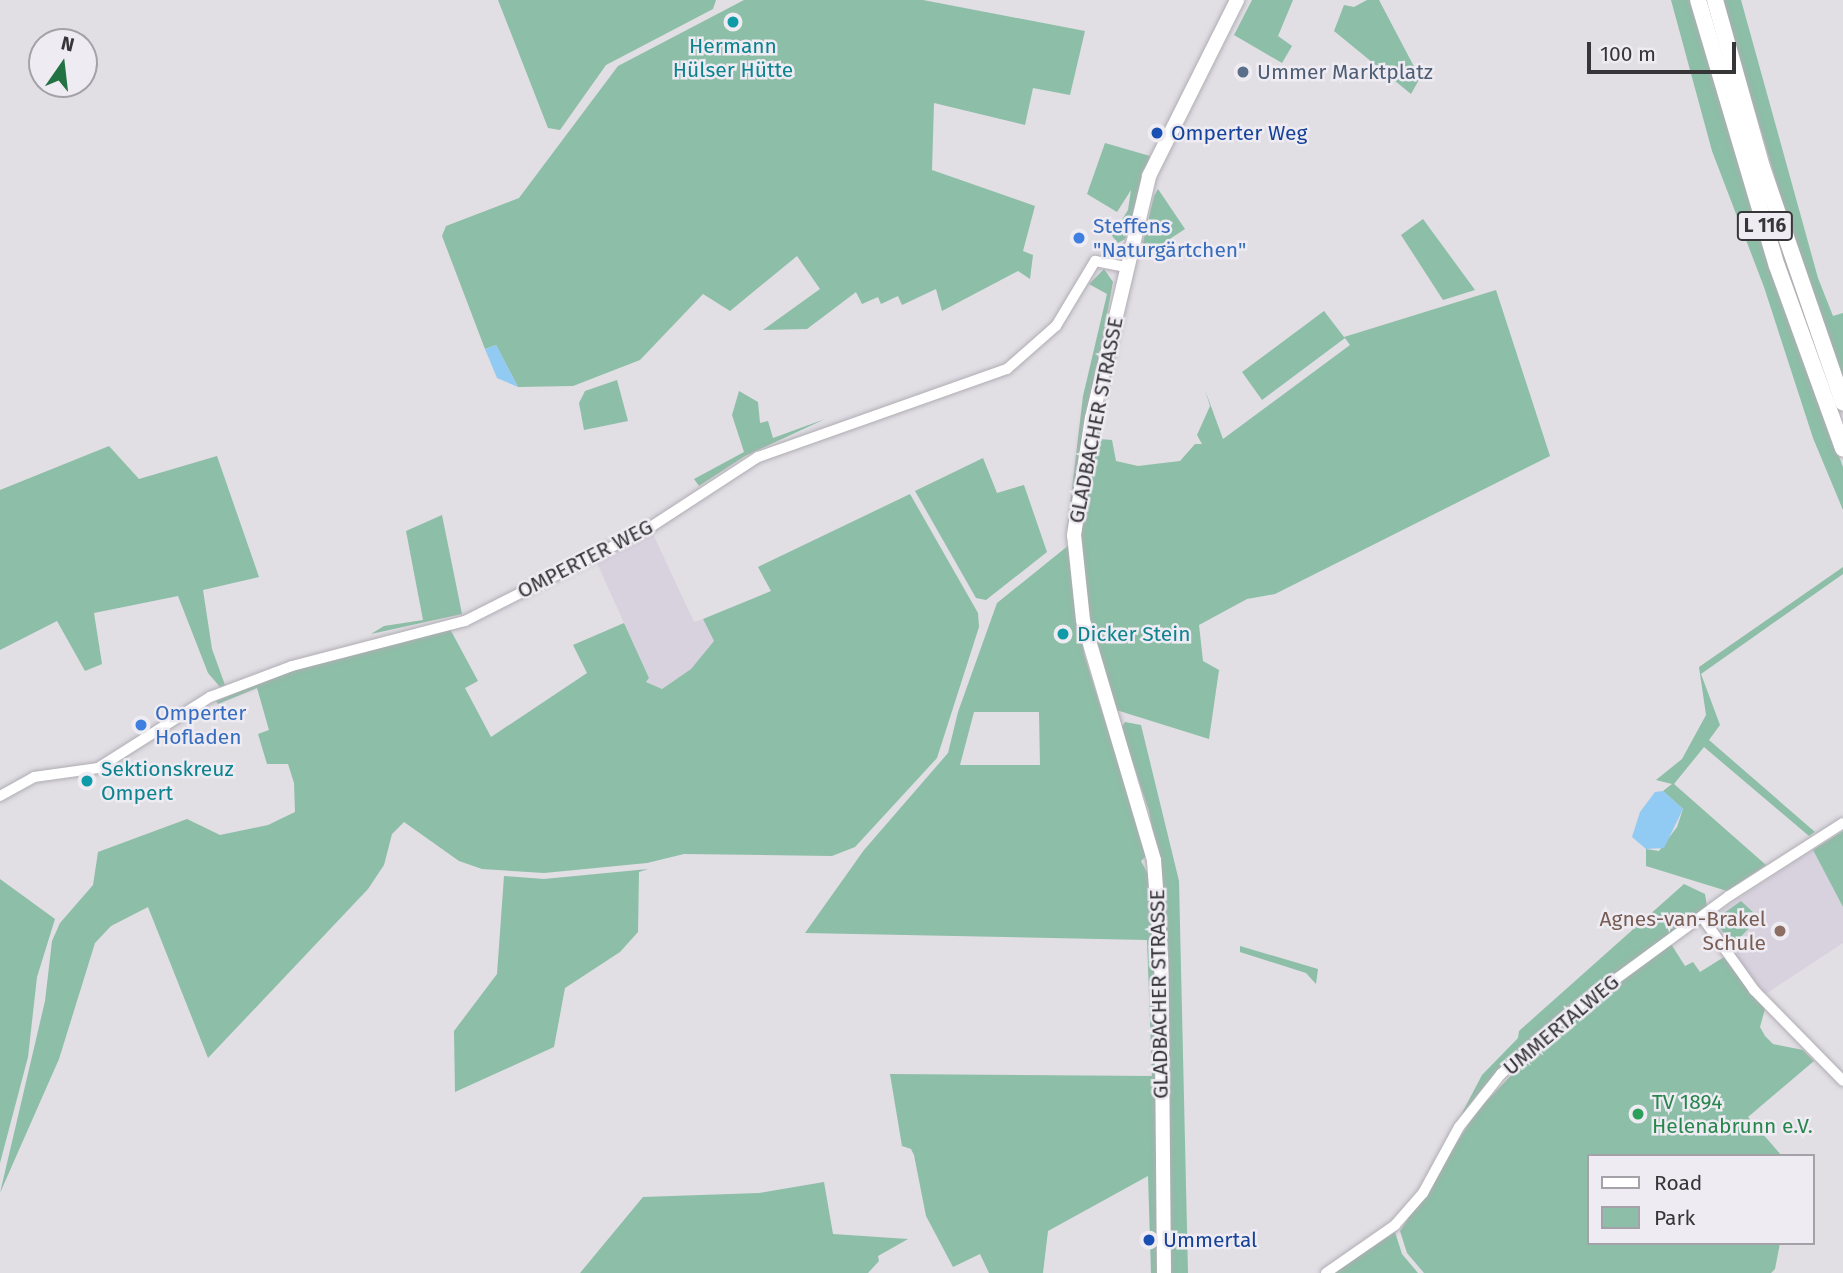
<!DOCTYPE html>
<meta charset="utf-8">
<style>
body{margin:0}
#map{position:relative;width:1843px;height:1273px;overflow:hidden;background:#e1dee4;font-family:"Fira Sans",sans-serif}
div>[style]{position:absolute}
.built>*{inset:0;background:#d8d2df}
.green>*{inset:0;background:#8dbea7}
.water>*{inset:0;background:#91caf2}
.roads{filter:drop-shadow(0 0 2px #afadb3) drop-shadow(0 0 2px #afadb3)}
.minor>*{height:10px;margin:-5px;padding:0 5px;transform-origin:5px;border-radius:5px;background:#fff}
.secondary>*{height:14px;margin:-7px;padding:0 7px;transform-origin:7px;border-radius:7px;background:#fff}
.primary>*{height:16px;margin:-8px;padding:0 8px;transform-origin:8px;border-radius:8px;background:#fff}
.dots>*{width:19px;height:19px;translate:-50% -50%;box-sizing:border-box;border:4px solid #eeebf2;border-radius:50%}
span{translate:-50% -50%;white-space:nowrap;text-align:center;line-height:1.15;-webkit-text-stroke:5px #eeebf2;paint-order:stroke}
.shield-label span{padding:2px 5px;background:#eeebf2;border:2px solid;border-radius:5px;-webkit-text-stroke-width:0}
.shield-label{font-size:19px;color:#363538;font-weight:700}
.culture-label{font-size:21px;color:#0d838f}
.left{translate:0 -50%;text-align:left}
.service-label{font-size:21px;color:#4e5e75}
.transit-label{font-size:21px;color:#164399}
.shop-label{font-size:21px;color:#366cbe}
.street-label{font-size:21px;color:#363538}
.education-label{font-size:21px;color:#785e54}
.right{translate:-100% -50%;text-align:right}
.leisure-label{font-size:21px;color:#27864d}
.legend{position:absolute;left:1587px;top:1154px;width:228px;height:91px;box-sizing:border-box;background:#eeebf2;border:2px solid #a4a2a8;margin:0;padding:9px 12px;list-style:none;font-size:21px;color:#363538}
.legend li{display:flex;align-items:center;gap:14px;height:35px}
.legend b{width:35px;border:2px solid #a4a2a8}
.north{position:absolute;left:28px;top:28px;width:70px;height:70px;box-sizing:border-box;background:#eeebf2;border:2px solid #a4a2a8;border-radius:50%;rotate:14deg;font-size:19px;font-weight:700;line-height:28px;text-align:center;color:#363538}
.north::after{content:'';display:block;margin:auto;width:24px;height:32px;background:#227243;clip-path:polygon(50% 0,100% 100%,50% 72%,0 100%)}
.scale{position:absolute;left:1587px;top:42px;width:149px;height:32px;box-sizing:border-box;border:4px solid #363538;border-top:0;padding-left:9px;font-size:21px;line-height:24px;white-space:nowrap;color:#363538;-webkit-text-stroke:5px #eeebf2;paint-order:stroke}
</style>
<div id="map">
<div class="built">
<i style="clip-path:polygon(653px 534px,694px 622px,703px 619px,714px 641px,691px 669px,662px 689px,646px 682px,649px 678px,596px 561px)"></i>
<i style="clip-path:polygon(1813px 850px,1843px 907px,1843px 943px,1764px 995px,1708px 919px)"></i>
</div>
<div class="green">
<i style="clip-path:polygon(498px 0,716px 0,713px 9px,606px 65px,560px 130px,548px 128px)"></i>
<i style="clip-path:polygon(744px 0,923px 0,1085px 31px,1070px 95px,1033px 88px,1025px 125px,934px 103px,932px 170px,1035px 206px,1023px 251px,1033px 255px,1030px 279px,1018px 271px,942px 311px,936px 289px,902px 305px,898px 296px,881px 304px,878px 297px,862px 304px,856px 292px,807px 329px,763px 330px,820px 289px,797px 256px,730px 311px,703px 294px,640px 360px,573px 386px,518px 387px,496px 345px,485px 349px,442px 236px,446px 226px,519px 198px,618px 66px)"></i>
<i style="clip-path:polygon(1252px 0,1293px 0,1278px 36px,1292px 46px,1282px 63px,1234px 35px)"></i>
<i style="clip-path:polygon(1367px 0,1379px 0,1420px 78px,1411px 94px,1334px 31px,1344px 5px,1354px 7px)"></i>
<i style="clip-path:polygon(1671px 0,1691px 0,1768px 261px,1843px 467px,1843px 510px,1813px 438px,1764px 287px,1712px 151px)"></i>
<i style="clip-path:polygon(1722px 0,1741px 0,1818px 278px,1833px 316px,1843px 313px,1843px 384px,1789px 225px)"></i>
<i style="clip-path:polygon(1105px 143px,1150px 156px,1125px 239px,1118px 243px,1112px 236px,1128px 210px,1131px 190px,1117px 212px,1087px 194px)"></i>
<i style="clip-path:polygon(1158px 189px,1185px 229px,1139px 259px,1154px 196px)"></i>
<i style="clip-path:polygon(1423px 219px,1475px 290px,1443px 300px,1401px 235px)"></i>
<i style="clip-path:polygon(1104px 269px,1113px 282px,1067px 531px,1083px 396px,1107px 294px,1089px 284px)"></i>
<i style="clip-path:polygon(1496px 290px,1550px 456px,1275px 594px,1247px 599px,1199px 625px,1203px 661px,1219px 670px,1209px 739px,1113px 709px,1092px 640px,1081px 564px,1081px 524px,1101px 400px,1106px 402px,1099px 439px,1112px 440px,1116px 461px,1138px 466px,1180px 461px,1195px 444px,1202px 444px,1197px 435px,1210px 406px,1205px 390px,1223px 439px,1350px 345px,1345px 338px,1262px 400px,1242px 372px,1324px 311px,1344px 337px)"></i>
<i style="clip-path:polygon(617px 380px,628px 421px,584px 430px,579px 403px,585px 391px)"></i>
<i style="clip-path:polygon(739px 391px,758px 402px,760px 423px,768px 421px,773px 438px,825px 419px,745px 456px,699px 486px,694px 479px,744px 452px,732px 415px)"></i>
<i style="clip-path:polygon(109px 446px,139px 479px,217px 456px,259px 577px,203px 590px,212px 649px,225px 685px,220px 687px,208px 673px,178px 596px,94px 613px,102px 664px,85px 671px,57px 621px,0 650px,0 490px)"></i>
<i style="clip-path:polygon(983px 458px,997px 493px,1024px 485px,1047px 552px,986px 600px,976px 598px,915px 491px)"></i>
<i style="clip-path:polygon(910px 494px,978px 613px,979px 627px,937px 758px,855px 847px,832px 856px,684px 854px,647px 863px,544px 873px,482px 869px,459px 861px,404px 822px,392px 834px,384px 865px,368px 889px,208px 1058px,148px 907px,111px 926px,95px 943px,59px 1059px,0 1193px,45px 1001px,52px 941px,60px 923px,93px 885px,98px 852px,187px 819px,220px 835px,268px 825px,295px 812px,294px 783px,288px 764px,267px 764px,258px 734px,269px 730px,257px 688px,218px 704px,216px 701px,293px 670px,450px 629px,478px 681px,465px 688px,491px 737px,587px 673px,573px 645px,624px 623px,649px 678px,646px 682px,662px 689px,691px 669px,714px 641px,703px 619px,771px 591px,758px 567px)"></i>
<i style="clip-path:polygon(442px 515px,462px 614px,371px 634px,384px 626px,423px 620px,406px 531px)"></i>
<i style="clip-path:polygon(evenodd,1069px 545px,1084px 654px,1147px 855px,1141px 861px,1149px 876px,1154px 924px,1157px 1273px,1151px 1273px,1148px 1176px,1048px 1231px,1043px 1273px,989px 1273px,980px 1254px,953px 1267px,926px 1216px,914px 1155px,911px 1149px,902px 1146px,890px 1074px,1152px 1076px,1147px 940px,805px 933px,864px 850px,948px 753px,958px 712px,997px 603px,1069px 545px,974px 712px,1039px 712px,1040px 765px,960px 765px,974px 712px)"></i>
<i style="clip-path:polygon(1843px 567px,1843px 574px,1701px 674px,1720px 725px,1709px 740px,1815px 832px,1809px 836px,1704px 747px,1674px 784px,1766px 865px,1727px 891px,1646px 866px,1646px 849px,1659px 851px,1677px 827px,1683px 809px,1663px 791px,1672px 784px,1656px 780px,1682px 759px,1706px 715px,1699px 667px)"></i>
<i style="clip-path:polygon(1125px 722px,1141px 725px,1179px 881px,1188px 1273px,1171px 1273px,1161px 872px,1149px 811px,1121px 728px)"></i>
<i style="clip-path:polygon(1843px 831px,1843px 907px,1813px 850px)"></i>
<i style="clip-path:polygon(648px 869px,639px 872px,638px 932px,620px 952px,565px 988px,554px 1047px,455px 1092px,454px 1031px,497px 974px,504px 876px,544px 879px)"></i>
<i style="clip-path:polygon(0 879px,55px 919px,37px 977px,28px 1057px,0 1163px)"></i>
<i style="clip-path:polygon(1684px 884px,1705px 894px,1707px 907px,1554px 1020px,1485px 1085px,1460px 1117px,1482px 1075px,1518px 1038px,1519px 1031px)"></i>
<i style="clip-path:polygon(1741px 901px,1754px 913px,1751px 926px,1733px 945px,1714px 920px)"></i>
<i style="clip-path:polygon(1671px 944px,1685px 966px,1693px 962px,1700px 972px,1724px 957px,1765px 1009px,1760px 1027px,1765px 1036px,1773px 1044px,1803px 1050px,1814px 1061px,1748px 1117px,1782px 1156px,1589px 1156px,1589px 1243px,1780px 1243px,1775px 1269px,1771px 1273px,1424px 1273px,1407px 1253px,1400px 1231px,1477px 1111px,1540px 1045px,1602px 992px)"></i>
<i style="clip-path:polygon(1240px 946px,1318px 969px,1316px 984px,1306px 973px,1240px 952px)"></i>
<i style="clip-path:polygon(824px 1182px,833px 1234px,908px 1239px,878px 1256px,879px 1261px,868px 1273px,580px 1273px,643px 1197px,759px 1193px)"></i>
<i style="clip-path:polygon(1395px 1232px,1402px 1254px,1418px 1273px,1333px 1273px)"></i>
</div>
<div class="water">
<i style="clip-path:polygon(496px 345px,518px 387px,497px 378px,485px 349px)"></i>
<i style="clip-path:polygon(1663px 791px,1683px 809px,1664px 848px,1646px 849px,1632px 837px,1640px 812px,1655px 792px)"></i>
</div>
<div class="roads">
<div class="minor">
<i style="left:0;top:796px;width:39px;rotate:-29deg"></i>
<i style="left:34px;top:777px;width:65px;rotate:-8deg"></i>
<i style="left:98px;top:768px;width:133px;rotate:-32.4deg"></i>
<i style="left:210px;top:697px;width:88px;rotate:-20.7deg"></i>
<i style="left:292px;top:666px;width:179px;rotate:-14.6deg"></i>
<i style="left:465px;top:621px;width:206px;rotate:-26.8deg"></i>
<i style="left:649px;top:528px;width:130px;rotate:-33.1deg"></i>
<i style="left:758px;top:457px;width:264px;rotate:-19.5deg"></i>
<i style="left:1007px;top:369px;width:65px;rotate:-41.3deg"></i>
<i style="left:1056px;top:326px;width:76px;rotate:-59deg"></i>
<i style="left:1095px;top:261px;width:32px;rotate:11deg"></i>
<i style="left:1702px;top:917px;width:90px;rotate:54.5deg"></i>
<i style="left:1754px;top:990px;width:127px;rotate:45.6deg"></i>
<i style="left:1326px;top:1273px;width:84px;rotate:-34.8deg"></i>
<i style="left:1395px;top:1225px;width:43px;rotate:-48.8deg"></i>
<i style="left:1423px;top:1193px;width:75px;rotate:-61.4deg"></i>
<i style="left:1459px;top:1127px;width:68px;rotate:-51.6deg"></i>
<i style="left:1501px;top:1074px;width:84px;rotate:-42.1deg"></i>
<i style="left:1563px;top:1018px;width:206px;rotate:-36.3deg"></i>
<i style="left:1729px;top:896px;width:135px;rotate:-32.6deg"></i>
</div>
<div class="secondary">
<i style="left:1164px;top:1273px;width:315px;rotate:-90.5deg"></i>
<i style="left:1161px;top:958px;width:98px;rotate:-94.1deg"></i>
<i style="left:1154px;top:860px;width:250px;rotate:-106.5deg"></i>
<i style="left:1083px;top:620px;width:85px;rotate:-96deg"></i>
<i style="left:1074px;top:535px;width:118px;rotate:-81.3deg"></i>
<i style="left:1092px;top:418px;width:249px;rotate:-76.7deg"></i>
<i style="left:1149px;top:176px;width:197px;rotate:-63.4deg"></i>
</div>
<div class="primary">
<i style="left:1698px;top:0;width:277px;rotate:73.5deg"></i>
<i style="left:1777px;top:266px;width:194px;rotate:70.1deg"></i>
<i style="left:1715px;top:0;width:173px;rotate:74.3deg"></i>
<i style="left:1762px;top:167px;width:249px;rotate:71deg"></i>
</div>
</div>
<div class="dots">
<i style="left:733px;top:22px;background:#0f9aa8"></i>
<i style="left:1243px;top:72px;background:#5c6f8a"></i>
<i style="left:1157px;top:133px;background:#1a4fb4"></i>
<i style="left:1079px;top:238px;background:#3f7fe0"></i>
<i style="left:1063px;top:634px;background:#0f9aa8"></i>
<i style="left:141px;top:725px;background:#3f7fe0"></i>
<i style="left:87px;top:781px;background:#0f9aa8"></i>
<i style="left:1780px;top:931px;background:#8d6e63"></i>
<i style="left:1638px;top:1114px;background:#2e9e5b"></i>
<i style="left:1149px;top:1240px;background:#1a4fb4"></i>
</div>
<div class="shield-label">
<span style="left:1765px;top:226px">L 116</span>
</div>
<div class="culture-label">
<span style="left:733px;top:58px">Hermann<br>Hülser Hütte</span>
<span class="left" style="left:1077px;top:634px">Dicker Stein</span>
<span class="left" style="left:101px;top:781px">Sektionskreuz<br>Ompert</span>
</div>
<div class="service-label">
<span class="left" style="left:1257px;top:72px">Ummer Marktplatz</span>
</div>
<div class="transit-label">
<span class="left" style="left:1171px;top:133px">Omperter Weg</span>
<span class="left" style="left:1163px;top:1240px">Ummertal</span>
</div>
<div class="shop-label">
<span class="left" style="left:1093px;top:238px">Steffens<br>"Naturgärtchen"</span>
<span class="left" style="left:155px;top:725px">Omperter<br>Hofladen</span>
</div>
<div class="street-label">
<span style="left:1096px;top:420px;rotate:-79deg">GLADBACHER STRASSE</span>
<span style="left:585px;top:559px;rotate:-27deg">OMPERTER WEG</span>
<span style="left:1159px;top:994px;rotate:-91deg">GLADBACHER STRASSE</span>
<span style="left:1561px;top:1025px;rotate:-40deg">UMMERTALWEG</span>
</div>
<div class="education-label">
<span class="right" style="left:1766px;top:931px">Agnes-van-Brakel<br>Schule</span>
</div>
<div class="leisure-label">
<span class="left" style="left:1652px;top:1114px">TV 1894<br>Helenabrunn e.V.</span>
</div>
<ul class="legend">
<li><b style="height:9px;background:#fff"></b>Road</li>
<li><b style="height:19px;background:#8dbea7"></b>Park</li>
</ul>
<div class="north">N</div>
<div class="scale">100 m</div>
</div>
